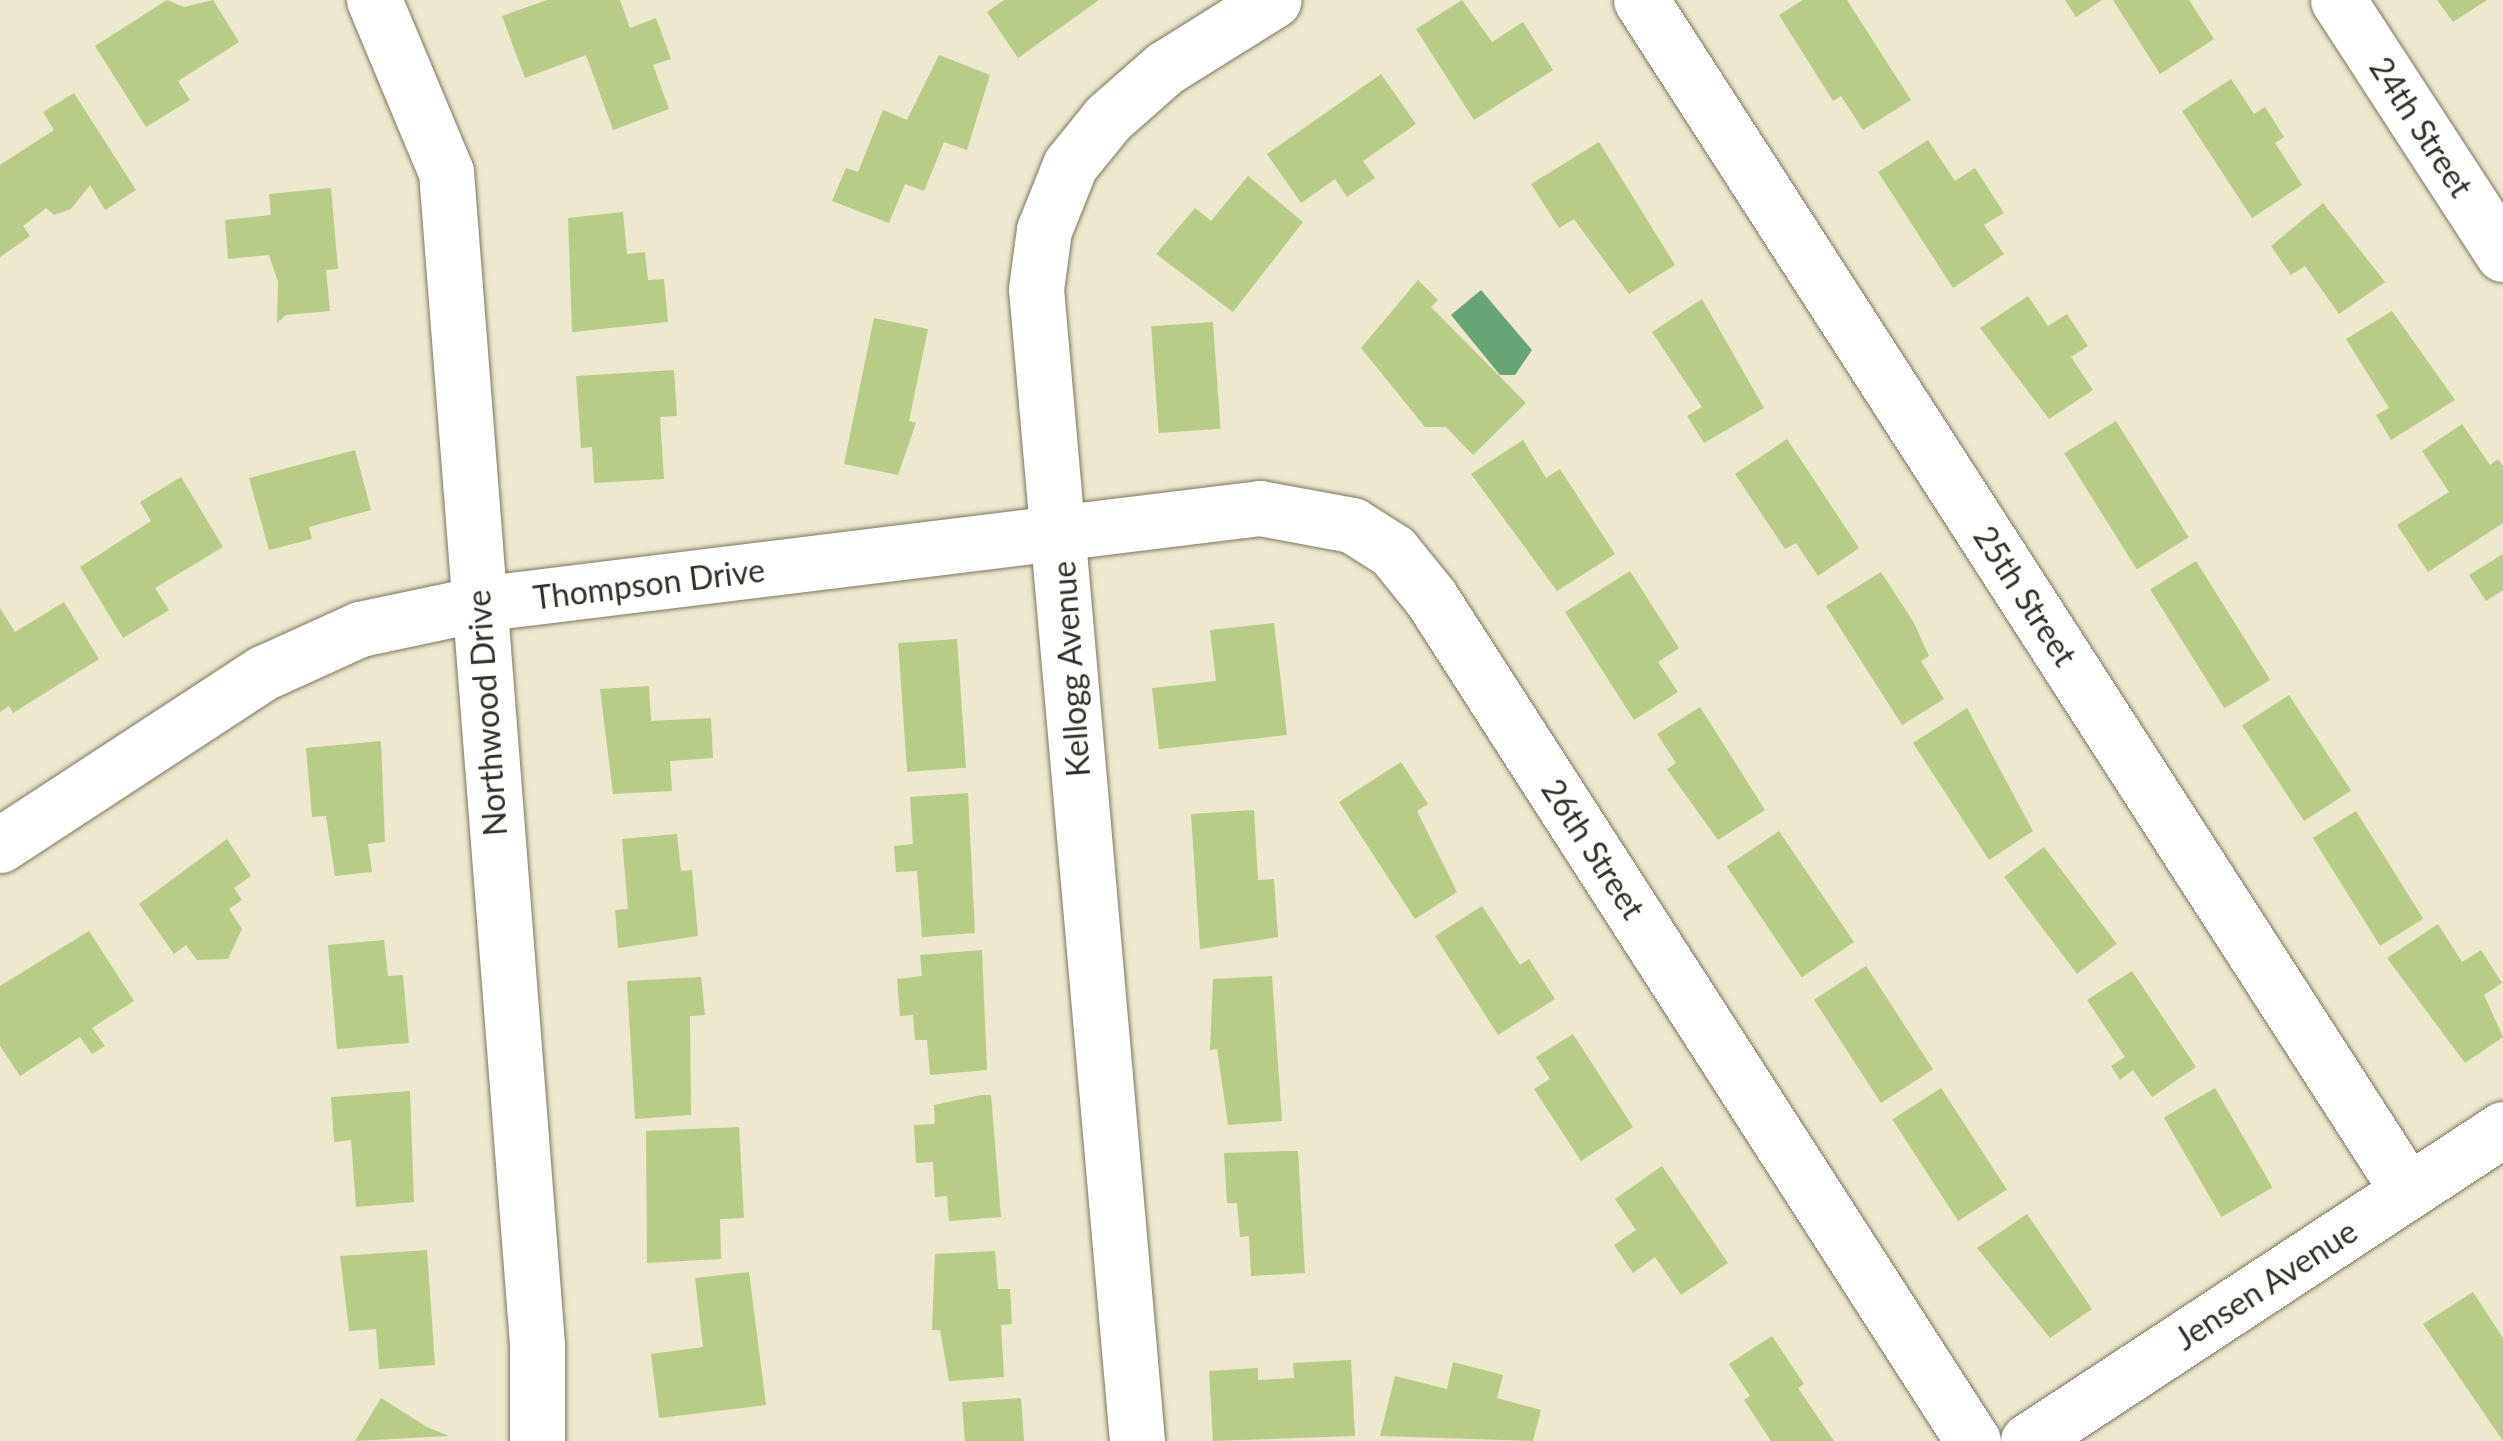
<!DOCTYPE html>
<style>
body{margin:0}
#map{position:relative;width:2503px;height:1441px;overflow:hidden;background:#eee8cf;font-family:Lato,sans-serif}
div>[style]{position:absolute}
.water>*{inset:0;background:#68a574}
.building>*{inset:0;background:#b7cc86;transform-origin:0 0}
.roads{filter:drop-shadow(0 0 2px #7b765f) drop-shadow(0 0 2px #7b765f)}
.minor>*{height:55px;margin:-27.5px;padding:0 27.5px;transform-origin:27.5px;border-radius:27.5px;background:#fff}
.major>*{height:55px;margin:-27.5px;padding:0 27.5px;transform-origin:27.5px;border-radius:27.5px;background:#fff}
span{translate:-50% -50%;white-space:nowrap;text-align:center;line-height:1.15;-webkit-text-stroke:9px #fff;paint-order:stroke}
.street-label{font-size:32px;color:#323026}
</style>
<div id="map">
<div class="water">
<i style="clip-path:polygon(1481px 290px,1532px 350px,1515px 375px,1500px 375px,1451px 315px)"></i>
</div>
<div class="building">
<i style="clip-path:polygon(167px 0,184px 7px,213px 0,239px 42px,178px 81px,190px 100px,146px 127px,95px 46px)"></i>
<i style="clip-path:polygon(547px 0,620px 0,630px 28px,656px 18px,671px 59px,653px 65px,669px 109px,613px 130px,586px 55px,525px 78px,502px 16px)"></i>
<i style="clip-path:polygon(1004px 0,1099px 0,1018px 58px,987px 12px)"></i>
<i style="clip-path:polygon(1462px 0,1492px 42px,1523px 22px,1553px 70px,1474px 120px,1416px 29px)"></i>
<i style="clip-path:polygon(1803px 0,1847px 0,1911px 100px,1863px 130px,1841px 96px,1833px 101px,1779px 15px)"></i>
<i style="clip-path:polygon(2065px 0,2102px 0,2076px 17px)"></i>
<i style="clip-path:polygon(2113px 0,2189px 0,2214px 39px,2160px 74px)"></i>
<i style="clip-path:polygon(2437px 0,2487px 0,2453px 22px)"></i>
<i style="clip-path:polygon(939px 55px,990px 75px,967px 150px,944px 142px,924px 191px,905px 184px,889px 223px,832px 201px,846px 168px,858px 172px,883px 110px,907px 120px)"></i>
<i style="clip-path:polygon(1381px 74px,1416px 124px,1363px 161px,1375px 178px,1347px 197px,1335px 179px,1301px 203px,1267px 154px)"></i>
<i style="clip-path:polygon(2231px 79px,2254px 114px,2265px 107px,2284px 137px,2275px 143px,2302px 185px,2252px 218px,2182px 111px)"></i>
<i style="clip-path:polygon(74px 93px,136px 190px,105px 210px,90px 185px,71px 209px,54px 215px,46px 208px,23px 226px,30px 236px,0 257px,0 165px,54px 130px,43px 112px)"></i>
<i style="clip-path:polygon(1928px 140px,1955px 181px,1975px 168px,2004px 213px,1984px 225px,2004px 254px,1953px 288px,1878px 172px)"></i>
<i style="clip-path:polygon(1599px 142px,1675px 265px,1629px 294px,1574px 219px,1559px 228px,1531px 184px)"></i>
<i style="clip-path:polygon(1248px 176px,1303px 222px,1233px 312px,1156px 254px,1195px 208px,1211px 221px)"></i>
<i style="clip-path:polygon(331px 188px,338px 269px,326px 270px,330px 311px,286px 315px,277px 323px,278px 282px,269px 255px,228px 259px,225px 220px,271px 215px,269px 194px)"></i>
<i style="clip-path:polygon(2323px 203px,2385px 282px,2339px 314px,2305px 266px,2291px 275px,2271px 246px)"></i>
<i style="clip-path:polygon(623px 212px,627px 254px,645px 252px,648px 280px,664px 279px,668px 322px,572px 332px,568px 218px)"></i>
<i style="clip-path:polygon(1418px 280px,1438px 300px,1431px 307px,1526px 403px,1473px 455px,1446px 427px,1425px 427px,1361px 348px)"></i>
<i style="clip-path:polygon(2028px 296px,2048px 326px,2067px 314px,2088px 346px,2071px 357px,2093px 390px,2049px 419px,1980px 328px)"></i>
<i style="clip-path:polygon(1702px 299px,1764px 408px,1704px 443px,1687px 416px,1702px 407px,1652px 332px)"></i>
<i style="clip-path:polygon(2392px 311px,2455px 400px,2391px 440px,2376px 415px,2389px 408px,2346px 339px)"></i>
<i style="clip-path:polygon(874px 318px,928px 329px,909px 421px,916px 423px,898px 475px,844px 464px)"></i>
<i style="left:1213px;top:322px;width:107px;height:62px;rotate:86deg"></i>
<i style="clip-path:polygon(674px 370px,677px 416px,660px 417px,664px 479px,594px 483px,592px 447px,581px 448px,576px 376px)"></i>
<i style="left:2116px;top:421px;width:137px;height:61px;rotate:58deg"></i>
<i style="clip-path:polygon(2462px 424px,2490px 465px,2498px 459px,2503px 466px,2503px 523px,2428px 572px,2397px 525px,2449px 492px,2422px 451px)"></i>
<i style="clip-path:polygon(1787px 439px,1859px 548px,1818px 576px,1796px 543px,1785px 549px,1735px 474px)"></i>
<i style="clip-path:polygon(1523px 440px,1546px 478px,1560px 469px,1615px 554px,1557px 591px,1471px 474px)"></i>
<i style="clip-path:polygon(355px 450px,371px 510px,309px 527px,312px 539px,269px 550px,249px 478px)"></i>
<i style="clip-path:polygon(181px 477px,223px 547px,155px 588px,169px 610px,123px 638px,80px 567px,151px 521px,140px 502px)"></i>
<i style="clip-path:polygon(2503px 554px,2503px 590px,2486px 601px,2469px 575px)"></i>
<i style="left:2196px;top:561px;width:140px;height:54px;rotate:58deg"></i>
<i style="clip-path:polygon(1630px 571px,1679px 648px,1658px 662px,1678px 692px,1634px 720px,1565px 612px)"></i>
<i style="clip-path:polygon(1881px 572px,1914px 623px,1929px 656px,1921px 661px,1944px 699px,1902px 725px,1826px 606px)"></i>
<i style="clip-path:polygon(64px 602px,99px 659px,13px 713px,9px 706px,0 712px,0 608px,15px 632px)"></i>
<i style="clip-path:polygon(1274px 623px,1287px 735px,1159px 749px,1152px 688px,1216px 681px,1210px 630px)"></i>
<i style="left:957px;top:639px;width:129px;height:59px;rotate:86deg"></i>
<i style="clip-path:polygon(649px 686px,651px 721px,711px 718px,713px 758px,670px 761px,672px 791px,613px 794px,600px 689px)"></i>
<i style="left:2289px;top:695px;width:114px;height:56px;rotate:57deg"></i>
<i style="clip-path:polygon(1700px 707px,1765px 810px,1718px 840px,1667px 769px,1676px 763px,1657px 734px)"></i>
<i style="clip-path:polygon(1967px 708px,2033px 831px,1989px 860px,1913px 743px)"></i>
<i style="clip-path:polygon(381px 741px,385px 842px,368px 844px,372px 872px,335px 876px,326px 816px,312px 817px,306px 748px)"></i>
<i style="clip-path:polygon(1401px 762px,1428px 804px,1417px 811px,1457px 892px,1415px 919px,1339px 802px)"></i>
<i style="clip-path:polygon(968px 793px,975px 933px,922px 937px,917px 871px,896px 872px,894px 846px,913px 844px,910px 797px)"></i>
<i style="clip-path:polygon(1254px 810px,1258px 880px,1274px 879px,1278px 937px,1200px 949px,1191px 814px)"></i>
<i style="left:2356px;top:811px;width:127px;height:51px;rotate:58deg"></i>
<i style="left:1779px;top:831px;width:134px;height:63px;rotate:56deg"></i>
<i style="clip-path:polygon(677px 834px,681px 871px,692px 870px,698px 936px,618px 948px,615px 910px,628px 909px,622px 839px)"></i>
<i style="clip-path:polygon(227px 839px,251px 876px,234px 888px,242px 900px,229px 909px,242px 929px,228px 959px,197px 960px,186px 945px,174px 954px,139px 904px)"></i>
<i style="left:2044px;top:847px;width:121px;height:50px;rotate:53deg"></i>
<i style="clip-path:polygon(1482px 906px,1520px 965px,1529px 959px,1555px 999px,1498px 1035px,1435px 936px)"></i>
<i style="clip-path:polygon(2438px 924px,2462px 962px,2481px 950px,2502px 983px,2484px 995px,2503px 1037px,2465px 1063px,2387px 958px)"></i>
<i style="clip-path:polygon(89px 931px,134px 1001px,92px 1028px,105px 1046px,92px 1054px,80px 1037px,20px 1076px,0 1046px,0 986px)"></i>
<i style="clip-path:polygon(384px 940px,388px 976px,403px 975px,409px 1043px,337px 1049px,328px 945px)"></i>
<i style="clip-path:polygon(982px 950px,987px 1070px,930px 1075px,927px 1040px,915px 1040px,913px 1015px,900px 1016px,897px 979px,922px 976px,920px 955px)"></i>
<i style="left:1866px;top:966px;width:123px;height:62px;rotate:57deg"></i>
<i style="clip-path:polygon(2132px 971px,2196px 1067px,2152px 1097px,2133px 1070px,2120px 1080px,2111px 1066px,2125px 1057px,2087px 1000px)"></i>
<i style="clip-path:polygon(1272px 976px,1282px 1121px,1228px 1125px,1217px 1049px,1210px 1050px,1213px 979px)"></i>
<i style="clip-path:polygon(701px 977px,705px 1015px,690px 1016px,691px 1115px,635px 1119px,627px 981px)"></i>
<i style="clip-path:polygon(1573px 1034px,1633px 1127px,1581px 1161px,1534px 1089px,1550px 1079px,1536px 1057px)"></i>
<i style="left:1941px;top:1088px;width:121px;height:58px;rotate:57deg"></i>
<i style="left:2215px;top:1088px;width:115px;height:59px;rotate:60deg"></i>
<i style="clip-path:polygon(410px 1091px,414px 1202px,356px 1207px,351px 1140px,334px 1142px,331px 1097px)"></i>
<i style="clip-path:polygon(981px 1095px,991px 1095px,1001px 1217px,949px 1221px,947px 1196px,935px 1197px,933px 1162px,916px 1163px,914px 1125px,935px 1124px,934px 1105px)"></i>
<i style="clip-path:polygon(739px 1127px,744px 1218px,720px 1219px,721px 1259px,647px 1263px,646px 1131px)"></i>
<i style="clip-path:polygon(1284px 1151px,1298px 1151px,1305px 1273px,1251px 1276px,1249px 1236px,1240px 1237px,1237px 1203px,1227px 1203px,1224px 1153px)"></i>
<i style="clip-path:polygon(1662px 1166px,1728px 1263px,1681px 1295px,1655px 1257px,1633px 1273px,1614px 1245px,1636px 1230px,1615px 1199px)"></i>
<i style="clip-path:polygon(2027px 1214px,2092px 1309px,2050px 1338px,1977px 1248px)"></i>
<i style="clip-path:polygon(427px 1250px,435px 1365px,379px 1369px,376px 1329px,349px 1331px,340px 1256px)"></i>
<i style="clip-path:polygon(995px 1251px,998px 1289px,1010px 1289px,1012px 1324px,1001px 1325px,1004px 1377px,949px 1381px,940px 1330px,932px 1330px,935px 1254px)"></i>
<i style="clip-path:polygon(749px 1272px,766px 1405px,659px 1418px,651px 1354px,703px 1347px,695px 1278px)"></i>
<i style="clip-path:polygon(2473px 1292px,2503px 1338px,2503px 1441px,2423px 1324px)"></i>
<i style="clip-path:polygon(1772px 1336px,1804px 1384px,1798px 1388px,1834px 1441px,1771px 1441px,1744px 1400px,1750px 1396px,1729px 1364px)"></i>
<i style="clip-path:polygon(1351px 1360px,1355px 1436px,1213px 1441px,1209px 1371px,1258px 1368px,1258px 1380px,1294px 1378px,1293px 1363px)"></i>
<i style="clip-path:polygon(1453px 1362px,1503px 1375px,1497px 1398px,1541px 1410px,1533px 1441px,1380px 1436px,1395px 1376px,1447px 1389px)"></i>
<i style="clip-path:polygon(381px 1398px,427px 1427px,449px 1436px,355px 1441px)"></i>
<i style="left:1021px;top:1398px;width:43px;height:59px;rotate:86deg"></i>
</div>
<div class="roads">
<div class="minor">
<i style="left:374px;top:0;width:186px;rotate:67.3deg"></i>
<i style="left:446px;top:172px;width:1177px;rotate:85.56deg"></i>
<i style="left:537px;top:1345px;width:96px;rotate:90deg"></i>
<i style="left:1641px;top:0;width:1417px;rotate:57.22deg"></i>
<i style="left:0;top:845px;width:314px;rotate:-33.2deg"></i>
<i style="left:263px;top:673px;width:107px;rotate:-24.4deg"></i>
<i style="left:360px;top:629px;width:121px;rotate:-12deg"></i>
<i style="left:478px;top:604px;width:788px;rotate:-7deg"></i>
<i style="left:1260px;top:508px;width:94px;rotate:10.5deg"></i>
<i style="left:1352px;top:525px;width:49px;rotate:32.4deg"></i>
<i style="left:1393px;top:551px;width:60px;rotate:51deg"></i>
<i style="left:1431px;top:598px;width:1002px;rotate:57.26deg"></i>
<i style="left:1137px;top:1441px;width:1156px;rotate:-95.01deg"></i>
<i style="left:1036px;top:289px;width:60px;rotate:-82.3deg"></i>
<i style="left:1044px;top:230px;width:70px;rotate:-68.2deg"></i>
<i style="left:1070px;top:165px;width:60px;rotate:-51deg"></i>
<i style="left:1108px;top:118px;width:76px;rotate:-41.3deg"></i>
<i style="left:1165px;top:68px;width:128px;rotate:-32deg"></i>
<i style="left:2028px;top:1441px;width:568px;rotate:-33.3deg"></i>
</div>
<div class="major">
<i style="left:2338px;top:0;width:303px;rotate:57deg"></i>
</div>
</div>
<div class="street-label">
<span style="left:2421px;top:127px;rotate:57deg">24th Street</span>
<span style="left:649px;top:584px;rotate:-7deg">Thompson Drive</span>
<span style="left:2025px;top:596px;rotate:57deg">25th Street</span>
<span style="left:1071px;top:669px;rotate:-94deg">Kellogg Avenue</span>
<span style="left:487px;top:713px;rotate:-94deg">Northwood Drive</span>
<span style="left:1593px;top:849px;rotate:57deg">26th Street</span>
<span style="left:2266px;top:1285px;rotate:-33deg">Jensen Avenue</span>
</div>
</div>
